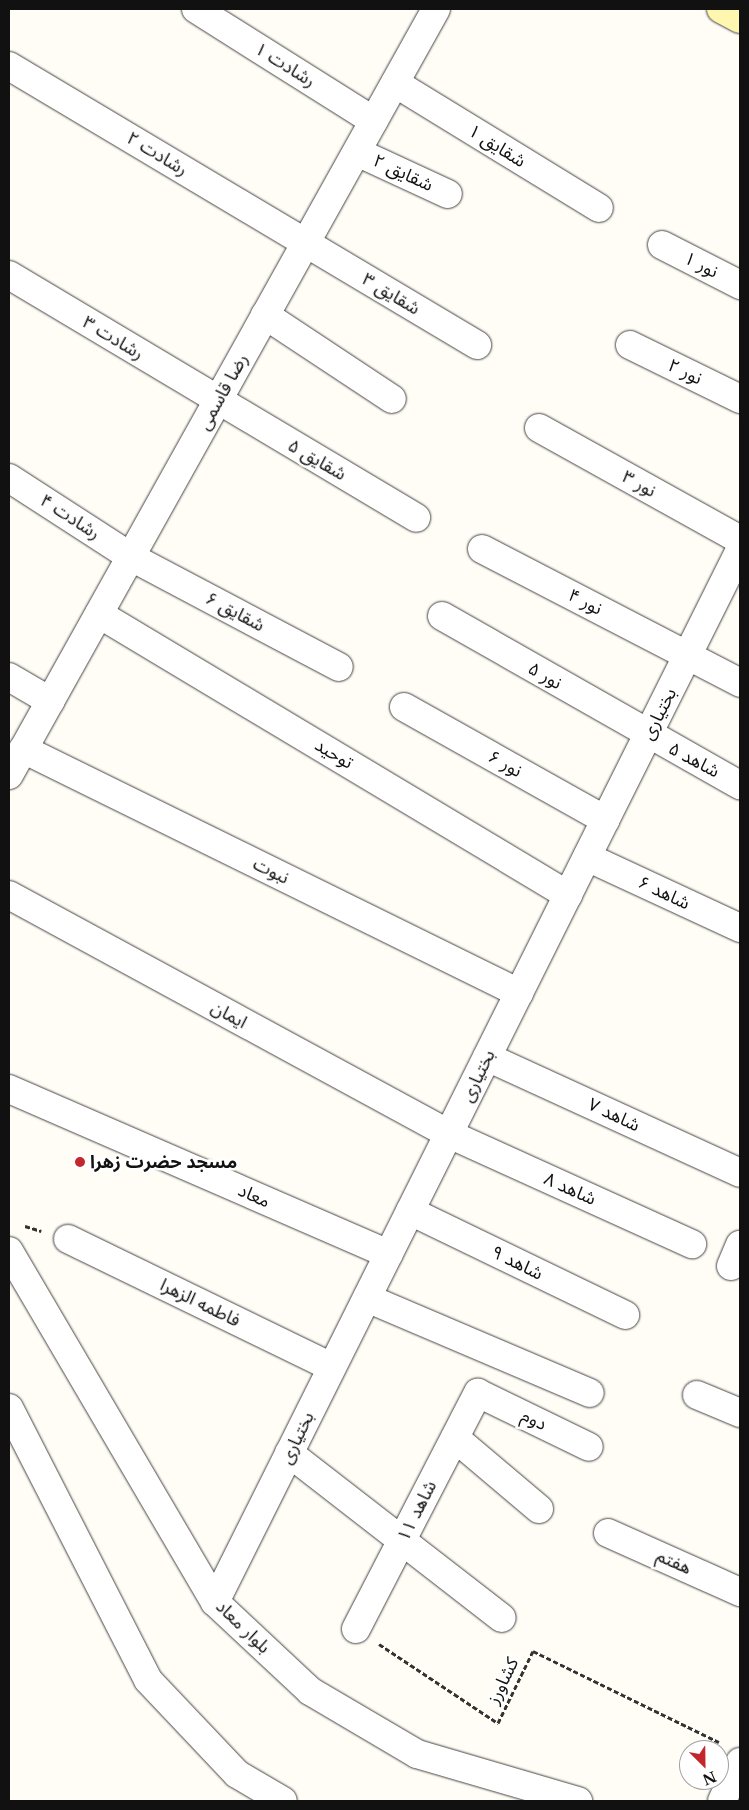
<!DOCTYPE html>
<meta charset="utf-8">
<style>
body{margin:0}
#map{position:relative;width:749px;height:1810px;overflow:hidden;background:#fffdf5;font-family:"Libre Baskerville","Noto Sans Arabic",serif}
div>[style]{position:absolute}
.path>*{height:3px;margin-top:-1.5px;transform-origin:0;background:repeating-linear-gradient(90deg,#333 0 5px,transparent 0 7.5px)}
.roads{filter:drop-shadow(0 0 1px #444) drop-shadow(0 0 1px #444)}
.minor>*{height:28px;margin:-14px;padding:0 14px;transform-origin:14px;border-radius:14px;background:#fff}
.tertiary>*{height:28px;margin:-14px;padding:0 14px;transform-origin:14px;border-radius:14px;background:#fff}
.secondary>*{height:28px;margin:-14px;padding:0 14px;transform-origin:14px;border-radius:14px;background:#fff6b0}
.dots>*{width:14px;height:14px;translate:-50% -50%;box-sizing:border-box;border:2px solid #fff;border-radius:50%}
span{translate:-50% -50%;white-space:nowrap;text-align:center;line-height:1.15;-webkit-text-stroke:5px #fff;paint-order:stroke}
.street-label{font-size:18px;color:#111}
.poi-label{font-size:18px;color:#111;font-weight:700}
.left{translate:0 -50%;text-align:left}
.frame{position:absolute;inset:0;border:10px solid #111;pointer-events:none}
.north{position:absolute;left:679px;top:1740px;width:50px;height:50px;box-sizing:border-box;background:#fff;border:1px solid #a0a0a0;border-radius:50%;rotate:157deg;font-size:14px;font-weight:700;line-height:20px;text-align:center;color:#111}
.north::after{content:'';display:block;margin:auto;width:18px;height:22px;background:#c4262e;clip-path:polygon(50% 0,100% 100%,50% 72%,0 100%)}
</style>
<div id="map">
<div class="path">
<i style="left:25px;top:1226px;width:17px;rotate:17deg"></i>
<i style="left:379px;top:1644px;width:143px;rotate:33.6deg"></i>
<i style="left:498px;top:1723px;width:80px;rotate:-64.1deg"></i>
<i style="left:533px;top:1651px;width:207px;rotate:26.1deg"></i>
</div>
<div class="roads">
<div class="minor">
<i style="left:196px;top:9px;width:210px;rotate:32.2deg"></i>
<i style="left:9px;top:66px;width:545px;rotate:30.8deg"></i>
<i style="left:395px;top:83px;width:239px;rotate:31.5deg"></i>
<i style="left:357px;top:152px;width:100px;rotate:24.8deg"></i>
<i style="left:662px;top:245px;width:88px;rotate:27.1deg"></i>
<i style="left:9px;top:275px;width:474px;rotate:30.8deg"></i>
<i style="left:265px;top:315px;width:152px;rotate:33.5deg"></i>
<i style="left:630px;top:345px;width:123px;rotate:26.1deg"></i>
<i style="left:539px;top:428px;width:230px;rotate:29.1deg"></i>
<i style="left:9px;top:478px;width:145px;rotate:32.9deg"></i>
<i style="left:131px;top:557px;width:235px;rotate:27.9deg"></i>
<i style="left:482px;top:549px;width:291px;rotate:27.4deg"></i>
<i style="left:99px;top:614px;width:547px;rotate:30.93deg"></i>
<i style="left:442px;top:616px;width:343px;rotate:29.6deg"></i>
<i style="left:9px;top:677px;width:48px;rotate:30.3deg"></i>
<i style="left:404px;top:707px;width:231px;rotate:29.3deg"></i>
<i style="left:23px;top:749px;width:553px;rotate:26.19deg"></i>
<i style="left:9px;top:775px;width:877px;rotate:-60.86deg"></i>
<i style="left:587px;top:857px;width:169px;rotate:24.9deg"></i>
<i style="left:9px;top:895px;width:501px;rotate:28.51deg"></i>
<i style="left:449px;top:1134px;width:267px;rotate:24.4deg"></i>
<i style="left:487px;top:1057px;width:278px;rotate:24.6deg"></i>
<i style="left:9px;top:1089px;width:414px;rotate:23.5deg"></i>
<i style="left:410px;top:1211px;width:239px;rotate:25.8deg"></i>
<i style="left:68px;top:1239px;width:293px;rotate:25.9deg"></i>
<i style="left:731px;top:1266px;width:23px;rotate:-67deg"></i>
<i style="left:367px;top:1298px;width:242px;rotate:23.1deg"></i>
<i style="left:697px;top:1395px;width:47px;rotate:22.7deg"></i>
<i style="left:455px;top:1438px;width:110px;rotate:40.2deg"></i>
<i style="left:289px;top:1453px;width:269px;rotate:37.8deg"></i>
<i style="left:608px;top:1533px;width:145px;rotate:24.1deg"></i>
<i style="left:215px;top:1602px;width:1176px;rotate:-63.48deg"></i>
<i style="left:356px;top:1629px;width:266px;rotate:-62.7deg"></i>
<i style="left:478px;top:1393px;width:123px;rotate:25.9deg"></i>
<i style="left:722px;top:1801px;width:43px;rotate:-65.2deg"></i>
</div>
<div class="tertiary">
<i style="left:9px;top:1251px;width:407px;rotate:59.6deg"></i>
<i style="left:215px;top:1602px;width:130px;rotate:43.1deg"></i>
<i style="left:310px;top:1691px;width:124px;rotate:30.5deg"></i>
<i style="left:417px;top:1754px;width:168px;rotate:16.3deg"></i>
<i style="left:9px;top:1408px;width:305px;rotate:62.9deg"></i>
<i style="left:148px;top:1680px;width:129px;rotate:46.6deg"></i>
<i style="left:237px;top:1774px;width:53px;rotate:30.4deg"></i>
</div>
<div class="secondary">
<i style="left:721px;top:9px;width:21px;rotate:28deg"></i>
</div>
</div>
<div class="dots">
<i style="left:80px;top:1162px;background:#c4262e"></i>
</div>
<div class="street-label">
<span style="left:285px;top:65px;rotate:32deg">رشادت ۱</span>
<span style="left:497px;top:146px;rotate:32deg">شقایق ۱</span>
<span style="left:157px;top:154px;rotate:31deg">رشادت ۲</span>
<span style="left:403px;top:173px;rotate:25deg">شقایق ۲</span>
<span style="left:701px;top:265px;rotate:27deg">نور ۱</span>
<span style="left:391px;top:294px;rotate:31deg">شقایق ۳</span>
<span style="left:113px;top:338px;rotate:31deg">رشادت ۳</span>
<span style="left:685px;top:372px;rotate:26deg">نور ۲</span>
<span style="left:223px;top:392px;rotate:-61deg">رضا قاسمی</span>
<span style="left:317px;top:460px;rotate:30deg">شقایق ۵</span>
<span style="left:639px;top:484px;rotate:29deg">نور ۳</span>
<span style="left:70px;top:517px;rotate:33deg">رشادت ۴</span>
<span style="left:585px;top:602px;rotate:27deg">نور ۴</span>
<span style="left:235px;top:612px;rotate:28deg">شقایق ۶</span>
<span style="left:545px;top:676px;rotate:30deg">نور ۵</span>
<span style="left:659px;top:714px;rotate:-63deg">بختیاری</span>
<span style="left:334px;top:754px;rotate:31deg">توحید</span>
<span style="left:694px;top:760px;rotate:28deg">شاهد ۵</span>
<span style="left:505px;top:764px;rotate:29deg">نور ۶</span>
<span style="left:271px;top:871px;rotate:26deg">نبوت</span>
<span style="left:664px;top:893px;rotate:25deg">شاهد ۶</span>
<span style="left:229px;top:1015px;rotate:29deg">ایمان</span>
<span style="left:478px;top:1076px;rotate:-64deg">بختیاری</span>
<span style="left:614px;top:1115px;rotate:25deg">شاهد ۷</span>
<span style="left:570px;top:1189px;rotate:24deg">شاهد ۸</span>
<span style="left:254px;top:1196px;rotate:24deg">معاد</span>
<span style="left:517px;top:1263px;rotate:26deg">شاهد ۹</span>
<span style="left:200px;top:1303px;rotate:26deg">فاطمه الزهرا</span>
<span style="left:534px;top:1420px;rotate:26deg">دوم</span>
<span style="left:297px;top:1438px;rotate:-64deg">بختیاری</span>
<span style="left:417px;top:1511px;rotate:-63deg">شاهد ۱۱</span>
<span style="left:674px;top:1562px;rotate:24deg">هفتم</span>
<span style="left:243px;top:1627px;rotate:44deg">بلوار معاد</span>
<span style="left:503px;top:1681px;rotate:-64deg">کشاورز</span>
</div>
<div class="poi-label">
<span class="left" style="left:90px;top:1162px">مسجد حضرت زهرا</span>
</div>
<div class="frame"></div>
<div class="north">N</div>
</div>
